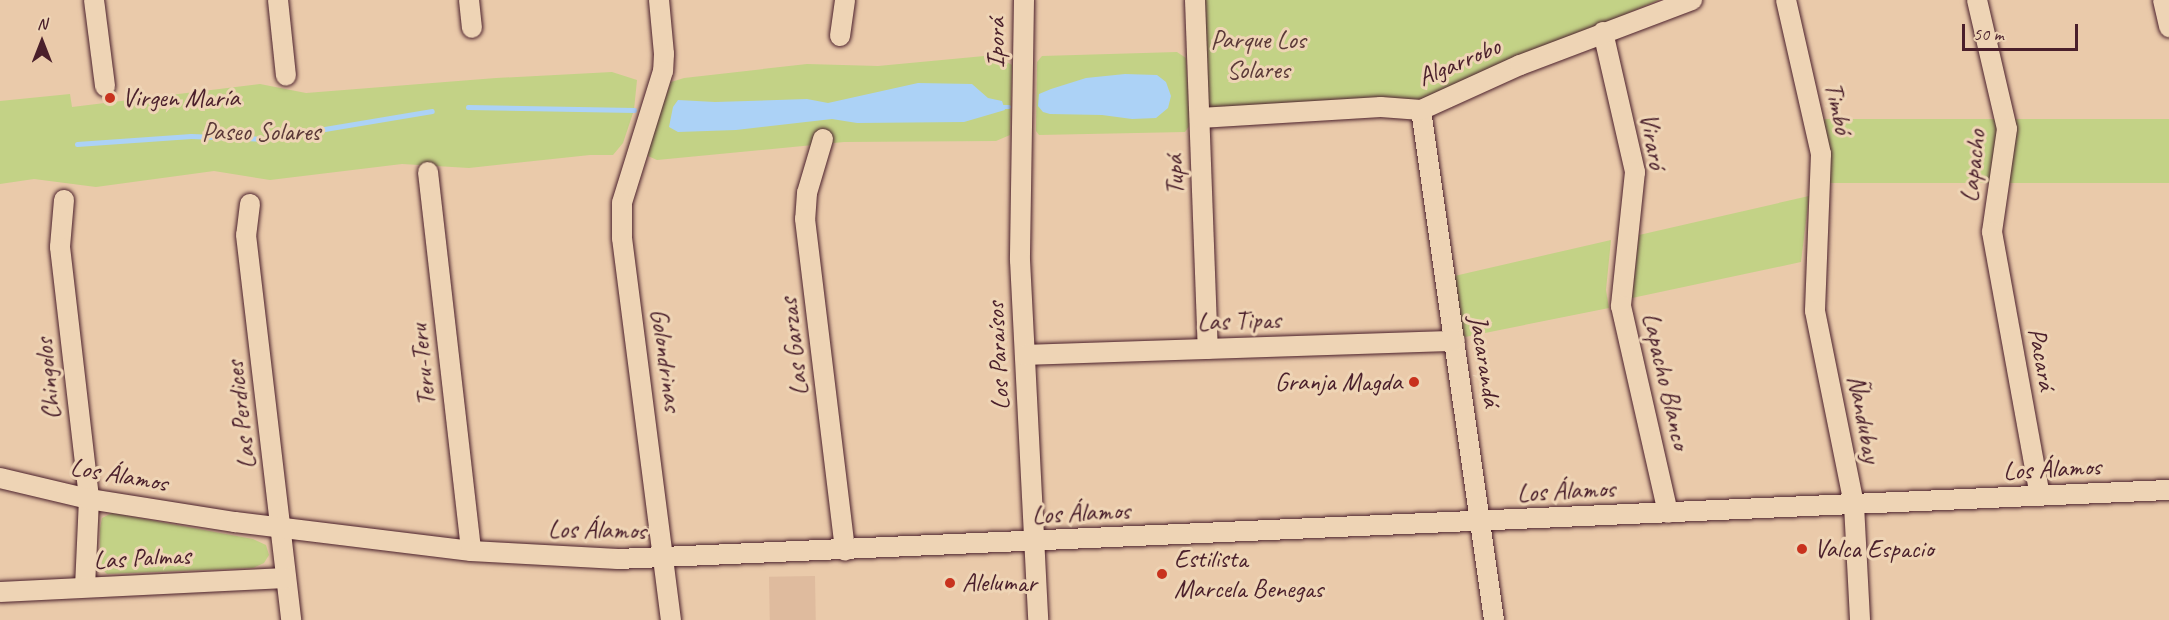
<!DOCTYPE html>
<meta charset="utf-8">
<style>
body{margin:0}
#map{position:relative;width:2169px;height:620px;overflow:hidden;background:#eacaaa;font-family:Caveat,sans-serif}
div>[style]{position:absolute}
.built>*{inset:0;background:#dfbb9e;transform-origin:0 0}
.green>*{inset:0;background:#c3d286;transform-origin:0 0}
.water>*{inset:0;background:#acd2f6}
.stream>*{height:4.5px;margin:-2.25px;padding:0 2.25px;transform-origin:2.25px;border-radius:2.25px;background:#acd2f6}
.roads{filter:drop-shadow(0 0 2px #4a1f2b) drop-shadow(0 0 2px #4a1f2b)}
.minor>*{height:20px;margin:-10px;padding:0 10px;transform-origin:10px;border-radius:10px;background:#eed4b5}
.dots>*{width:16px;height:16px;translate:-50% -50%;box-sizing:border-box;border:3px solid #eed4b5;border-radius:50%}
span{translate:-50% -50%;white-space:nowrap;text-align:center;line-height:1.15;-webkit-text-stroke:6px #eed4b5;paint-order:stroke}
.park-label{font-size:26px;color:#5c3a39}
.street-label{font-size:26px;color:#4a1f2b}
.poi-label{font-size:26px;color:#4a1f2b}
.left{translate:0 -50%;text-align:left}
.right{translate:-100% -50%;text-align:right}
.north{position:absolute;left:12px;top:12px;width:60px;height:60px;-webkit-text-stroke:4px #eed4b5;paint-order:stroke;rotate:0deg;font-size:16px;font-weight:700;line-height:24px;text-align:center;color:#4a1f2b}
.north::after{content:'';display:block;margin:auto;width:21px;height:27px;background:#4a1f2b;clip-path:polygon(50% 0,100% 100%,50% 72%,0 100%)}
.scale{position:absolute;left:1962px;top:24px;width:116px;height:27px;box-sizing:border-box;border:3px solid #4a1f2b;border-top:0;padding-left:8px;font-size:18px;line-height:21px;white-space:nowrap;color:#4a1f2b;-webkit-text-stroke:4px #eed4b5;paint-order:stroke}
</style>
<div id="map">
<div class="built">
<i style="left:815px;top:576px;width:44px;height:46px;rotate:89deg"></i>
</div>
<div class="green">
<i style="clip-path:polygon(1201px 0,1659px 0,1417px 102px,1224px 111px,1207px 108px)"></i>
<i style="clip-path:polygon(1177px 52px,1186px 58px,1190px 125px,1185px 132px,1039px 135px,1036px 131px,1037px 62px,1042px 56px)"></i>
<i style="clip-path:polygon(995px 55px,1012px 65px,1010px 135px,996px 141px,844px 142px,657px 160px,648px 156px,649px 144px,671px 82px,684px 78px,807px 64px,878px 66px)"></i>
<i style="clip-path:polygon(612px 72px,637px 80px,634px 110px,623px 143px,613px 155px,590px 155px,469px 168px,402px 164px,270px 180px,214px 171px,96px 187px,34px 179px,0 184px,0 101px,70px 94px,72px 107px,260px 84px,306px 93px,496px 78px)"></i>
<i style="left:2169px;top:119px;width:64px;height:345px;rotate:90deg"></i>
<i style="clip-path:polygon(1809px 196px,1801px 262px,1632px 298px,1639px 235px)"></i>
<i style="clip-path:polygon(1611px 240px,1606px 290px,1609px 308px,1460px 338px,1450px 277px)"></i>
<i style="clip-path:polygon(112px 513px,253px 539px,266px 545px,269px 555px,264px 563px,253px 568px,107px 574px,100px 567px,100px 529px,102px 518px)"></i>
</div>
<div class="water">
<i style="clip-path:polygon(1125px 74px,1157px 75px,1166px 82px,1171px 96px,1168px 108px,1156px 118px,1132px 119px,1102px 115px,1050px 114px,1043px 112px,1038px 106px,1039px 94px,1051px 89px,1086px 78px)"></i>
<i style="clip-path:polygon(918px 83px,972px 84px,988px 98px,1002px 101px,1005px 110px,964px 122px,857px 123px,832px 119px,736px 130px,678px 132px,669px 127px,673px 107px,678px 100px,715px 102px,807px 99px,828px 103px)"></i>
</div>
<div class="stream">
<i style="left:468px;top:107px;width:166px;rotate:1deg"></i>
<i style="left:998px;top:107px;width:11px"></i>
<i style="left:77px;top:144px;width:114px;rotate:-4deg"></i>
<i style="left:191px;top:136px;width:74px;rotate:2.3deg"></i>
<i style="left:265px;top:139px;width:169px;rotate:-9.5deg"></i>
</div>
<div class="roads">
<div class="minor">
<i style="left:94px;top:0;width:87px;rotate:82.7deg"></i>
<i style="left:278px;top:0;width:76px;rotate:84deg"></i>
<i style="left:469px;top:0;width:28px;rotate:84deg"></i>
<i style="left:659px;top:0;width:54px;rotate:84.7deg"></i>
<i style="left:664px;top:54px;width:17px;rotate:93deg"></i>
<i style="left:663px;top:71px;width:138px;rotate:107.3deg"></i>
<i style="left:622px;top:203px;width:35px;rotate:90deg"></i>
<i style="left:622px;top:238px;width:385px;rotate:82.7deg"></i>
<i style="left:1024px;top:0;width:260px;rotate:90.9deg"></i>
<i style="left:1020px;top:260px;width:360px;rotate:87.1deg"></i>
<i style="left:1195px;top:0;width:349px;rotate:87.9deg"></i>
<i style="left:1786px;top:0;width:158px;rotate:77.2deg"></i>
<i style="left:1821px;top:154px;width:157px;rotate:92.2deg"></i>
<i style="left:1815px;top:311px;width:198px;rotate:78.6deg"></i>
<i style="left:1854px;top:505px;width:115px;rotate:87deg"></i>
<i style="left:1977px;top:0;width:132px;rotate:76.9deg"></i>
<i style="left:2007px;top:129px;width:104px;rotate:98.3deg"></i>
<i style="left:1992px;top:232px;width:268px;rotate:79.7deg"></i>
<i style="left:2163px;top:0;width:28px;rotate:77deg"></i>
<i style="left:1603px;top:32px;width:144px;rotate:77.1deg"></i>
<i style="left:1635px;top:172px;width:135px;rotate:96deg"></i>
<i style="left:1621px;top:306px;width:212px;rotate:77.2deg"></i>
<i style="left:840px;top:36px;width:36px;rotate:-82deg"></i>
<i style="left:1421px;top:110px;width:515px;rotate:81.85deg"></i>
<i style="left:1200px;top:118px;width:181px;rotate:-3.5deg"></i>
<i style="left:1381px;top:107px;width:40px;rotate:4.3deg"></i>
<i style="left:1421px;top:110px;width:109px;rotate:-24.4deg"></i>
<i style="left:1520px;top:65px;width:184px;rotate:-20.7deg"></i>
<i style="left:823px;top:139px;width:56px;rotate:106.5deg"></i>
<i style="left:807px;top:193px;width:26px;rotate:94deg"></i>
<i style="left:805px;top:219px;width:334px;rotate:83.1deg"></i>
<i style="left:428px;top:172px;width:381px;rotate:83.5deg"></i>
<i style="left:64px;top:200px;width:47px;rotate:94.9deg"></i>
<i style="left:60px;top:247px;width:254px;rotate:83.4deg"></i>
<i style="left:89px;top:499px;width:88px;rotate:92.6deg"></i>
<i style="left:250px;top:204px;width:31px;rotate:97deg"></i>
<i style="left:246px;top:235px;width:388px;rotate:83.3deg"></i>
<i style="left:1025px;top:355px;width:430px;rotate:-1.9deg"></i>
<i style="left:0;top:478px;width:91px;rotate:13.3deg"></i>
<i style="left:89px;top:499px;width:148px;rotate:9deg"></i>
<i style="left:235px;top:522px;width:238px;rotate:7deg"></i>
<i style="left:471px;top:551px;width:147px;rotate:3.1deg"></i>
<i style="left:618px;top:559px;width:1553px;rotate:-2.55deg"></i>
<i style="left:0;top:592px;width:286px;rotate:-2.8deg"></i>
</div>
</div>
<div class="dots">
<i style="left:110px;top:98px;background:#c8321e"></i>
<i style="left:1414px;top:382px;background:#c8321e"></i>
<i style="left:1802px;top:549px;background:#c8321e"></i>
<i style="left:1162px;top:574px;background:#c8321e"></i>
<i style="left:950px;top:583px;background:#c8321e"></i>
</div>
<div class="park-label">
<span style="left:1258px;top:55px">Parque Los<br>Solares</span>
<span style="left:261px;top:132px">Paseo Solares</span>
</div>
<div class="street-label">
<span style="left:996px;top:43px;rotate:-89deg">Iporá</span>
<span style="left:1459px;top:62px;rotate:-23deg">Algarrobo</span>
<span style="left:1838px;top:108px;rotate:77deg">Timbó</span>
<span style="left:1653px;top:141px;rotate:80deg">Viraró</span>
<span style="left:1973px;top:166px;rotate:-84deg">Lapacho</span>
<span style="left:1175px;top:175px;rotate:-92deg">Tupá</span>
<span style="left:1239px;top:321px;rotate:-2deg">Las Tipas</span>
<span style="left:794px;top:347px;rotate:-97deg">Las Garzas</span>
<span style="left:998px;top:356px;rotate:-93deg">Los Paraísos</span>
<span style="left:2042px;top:359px;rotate:80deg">Pacará</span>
<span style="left:666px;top:360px;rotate:82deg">Golondrinas</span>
<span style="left:1485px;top:361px;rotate:81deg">Jacarandá</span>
<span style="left:423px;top:365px;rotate:-96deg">Teru-Teru</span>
<span style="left:48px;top:379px;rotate:-96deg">Chingolos</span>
<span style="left:1666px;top:381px;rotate:77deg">Lapacho Blanco</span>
<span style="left:241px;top:415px;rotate:-97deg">Las Perdices</span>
<span style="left:1864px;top:419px;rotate:79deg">Ñandubay</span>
<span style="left:2052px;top:469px;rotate:-3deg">Los Álamos</span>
<span style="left:119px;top:475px;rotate:10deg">Los Álamos</span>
<span style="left:1566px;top:491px;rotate:-3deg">Los Álamos</span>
<span style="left:1081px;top:513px;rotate:-3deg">Los Álamos</span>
<span style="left:597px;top:530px;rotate:1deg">Los Álamos</span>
<span style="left:142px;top:558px;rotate:-3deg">Las Palmas</span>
</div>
<div class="poi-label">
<span class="left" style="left:122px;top:98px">Virgen María</span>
<span class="right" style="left:1402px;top:382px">Granja Magda</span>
<span class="left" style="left:1814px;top:549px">Valca Espacio</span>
<span class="left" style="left:1174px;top:574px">Estilista<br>Marcela Benegas</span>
<span class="left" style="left:962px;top:583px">Alelumar</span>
</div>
<div class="north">N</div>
<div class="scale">50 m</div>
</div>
